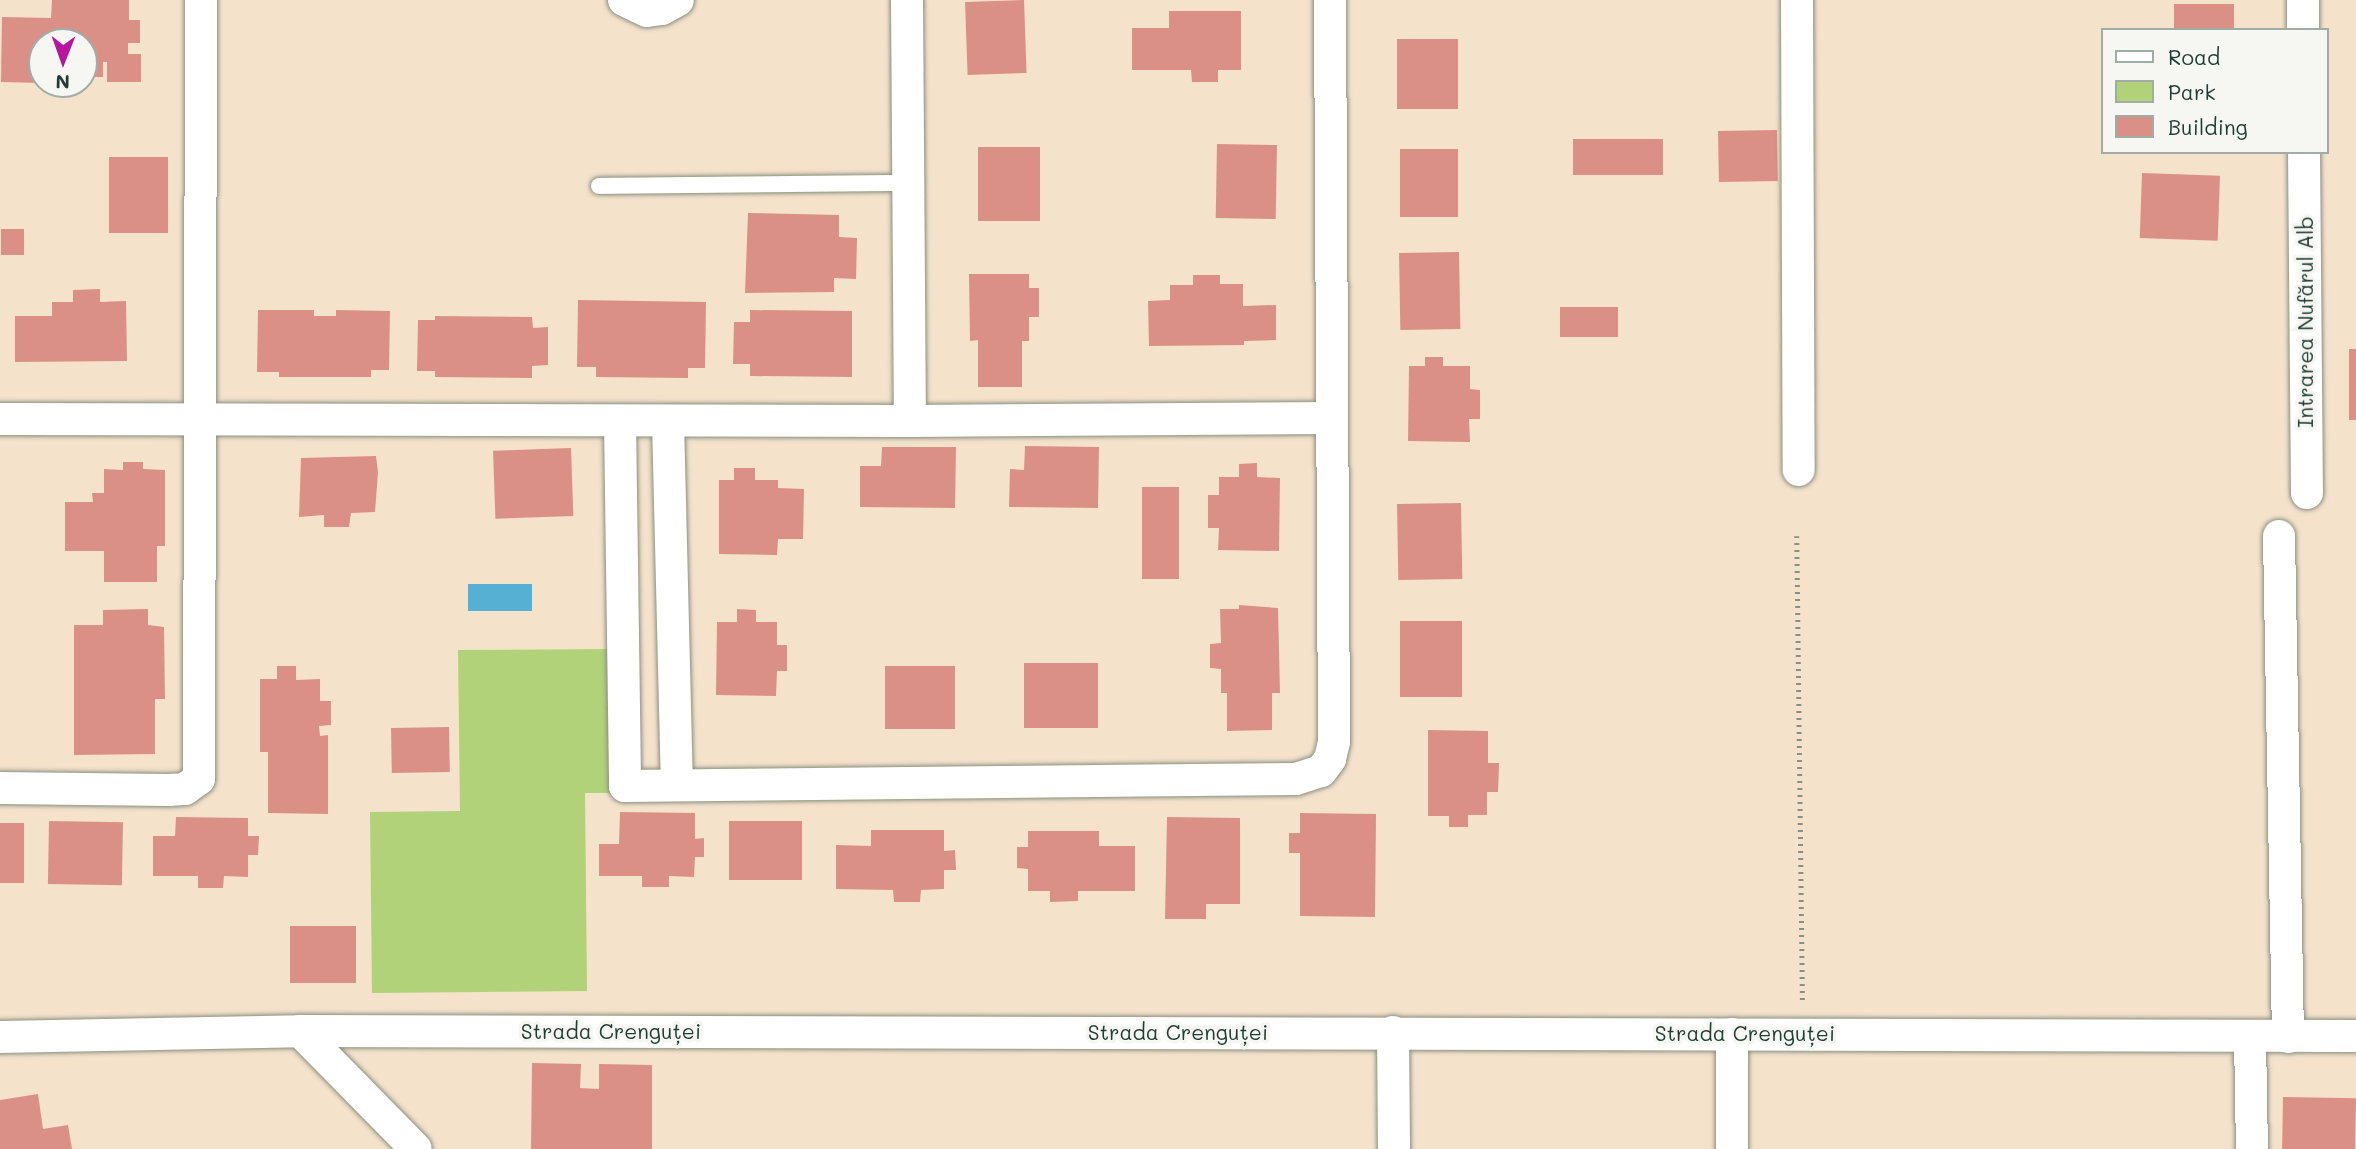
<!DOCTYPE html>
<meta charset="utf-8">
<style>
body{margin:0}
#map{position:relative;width:2356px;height:1149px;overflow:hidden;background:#f4e2cb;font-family:Mali,sans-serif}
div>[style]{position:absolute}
.green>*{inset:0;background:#b1d279}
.water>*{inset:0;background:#55b0d3;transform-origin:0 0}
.building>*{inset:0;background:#db9087;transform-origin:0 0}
.path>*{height:4.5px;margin-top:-2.25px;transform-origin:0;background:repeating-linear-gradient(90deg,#8a9080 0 2px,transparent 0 7px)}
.roads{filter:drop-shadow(0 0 2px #8a9080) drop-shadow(0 0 2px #8a9080)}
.lane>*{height:16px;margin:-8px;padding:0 8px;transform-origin:8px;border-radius:8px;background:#fff}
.street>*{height:32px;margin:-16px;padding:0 16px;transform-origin:16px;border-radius:16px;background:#fff}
span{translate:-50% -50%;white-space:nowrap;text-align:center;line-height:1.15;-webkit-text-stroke:7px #f6f6f2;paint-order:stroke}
.street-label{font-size:21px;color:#1f3d34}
.legend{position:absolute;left:2101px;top:28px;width:228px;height:126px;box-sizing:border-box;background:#f6f6f2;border:2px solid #a0aca6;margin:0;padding:9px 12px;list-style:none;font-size:21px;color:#1f3d34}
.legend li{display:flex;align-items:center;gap:14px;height:35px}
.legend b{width:35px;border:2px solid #a0aca6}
.north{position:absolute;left:28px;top:28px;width:70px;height:70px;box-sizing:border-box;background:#f6f6f2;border:2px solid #a0aca6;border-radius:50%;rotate:181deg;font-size:19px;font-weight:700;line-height:28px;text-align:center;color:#1f3d34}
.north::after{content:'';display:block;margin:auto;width:24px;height:32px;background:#b5179e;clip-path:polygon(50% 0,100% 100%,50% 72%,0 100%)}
</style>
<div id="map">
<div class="green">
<i style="clip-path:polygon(615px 649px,617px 793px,585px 793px,587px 991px,372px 993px,370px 812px,460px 811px,458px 650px)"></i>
</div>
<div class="water">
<i style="left:468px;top:584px;width:64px;height:27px"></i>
</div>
<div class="building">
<i style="clip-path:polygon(52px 0,129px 0,129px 20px,140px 20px,140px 43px,128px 43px,128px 54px,141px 54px,141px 82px,107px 82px,107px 62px,103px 62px,103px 77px,84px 77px,84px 42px,42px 42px,42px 83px,1px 82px,2px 17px,51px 18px)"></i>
<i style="left:1024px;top:0;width:73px;height:59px;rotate:88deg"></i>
<i style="left:2174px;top:4px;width:60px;height:26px"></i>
<i style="clip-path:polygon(1169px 11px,1241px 11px,1241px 70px,1218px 70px,1218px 82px,1192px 82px,1191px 70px,1132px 70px,1132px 28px,1169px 28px)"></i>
<i style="left:1397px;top:39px;width:61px;height:70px"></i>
<i style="left:1777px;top:130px;width:51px;height:59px;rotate:89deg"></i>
<i style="left:1573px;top:139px;width:90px;height:36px"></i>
<i style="left:1217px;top:144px;width:60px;height:74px;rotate:1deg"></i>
<i style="left:1040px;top:147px;width:74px;height:62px;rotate:90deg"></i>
<i style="left:1400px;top:149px;width:58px;height:68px"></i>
<i style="left:109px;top:157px;width:59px;height:76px"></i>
<i style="left:2142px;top:173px;width:78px;height:65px;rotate:2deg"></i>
<i style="clip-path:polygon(748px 213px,839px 215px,839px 237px,857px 238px,856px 279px,834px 278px,834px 292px,745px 293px)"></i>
<i style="left:1px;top:229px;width:23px;height:26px"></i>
<i style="left:1459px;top:252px;width:77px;height:60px;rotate:89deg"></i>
<i style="clip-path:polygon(969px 274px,1029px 274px,1029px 288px,1039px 288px,1039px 317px,1029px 317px,1029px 341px,1022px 341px,1022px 387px,978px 387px,978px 340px,970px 341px)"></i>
<i style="clip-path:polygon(1193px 275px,1220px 275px,1220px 284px,1243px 284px,1243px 306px,1276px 305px,1276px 340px,1244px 341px,1244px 345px,1149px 346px,1148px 301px,1170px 300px,1170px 285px,1193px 285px)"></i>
<i style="clip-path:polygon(100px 289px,100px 302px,126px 301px,127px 361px,15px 362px,15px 316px,52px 316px,52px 302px,73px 302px,73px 290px)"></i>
<i style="clip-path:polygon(578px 300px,706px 302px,705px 368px,688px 368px,688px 378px,596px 377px,596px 367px,577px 367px)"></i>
<i style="left:1560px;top:307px;width:58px;height:30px"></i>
<i style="clip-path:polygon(258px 310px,314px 310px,314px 316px,336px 316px,336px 310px,390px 311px,389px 370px,371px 370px,371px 377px,279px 377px,279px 372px,257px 372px)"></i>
<i style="clip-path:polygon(750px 310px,852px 311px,852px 377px,750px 376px,750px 364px,733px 364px,734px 322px,750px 322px)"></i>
<i style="clip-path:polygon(435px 316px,532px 317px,533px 328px,548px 327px,548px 365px,532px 366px,532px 378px,435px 377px,435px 371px,417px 371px,418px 320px,435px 320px)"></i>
<i style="left:2349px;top:349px;width:7px;height:71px"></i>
<i style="clip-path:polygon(1425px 357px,1443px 357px,1443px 366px,1470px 366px,1470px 389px,1480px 390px,1480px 419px,1469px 419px,1470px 442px,1408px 441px,1409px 366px,1425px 366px)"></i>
<i style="clip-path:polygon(1025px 446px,1099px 447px,1098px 508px,1009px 507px,1010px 469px,1024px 470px)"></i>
<i style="clip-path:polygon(882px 447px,956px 447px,955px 508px,860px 507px,860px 466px,881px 466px)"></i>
<i style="left:571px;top:448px;width:68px;height:78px;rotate:88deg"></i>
<i style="clip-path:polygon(376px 456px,378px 472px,375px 512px,351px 513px,349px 527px,324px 527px,324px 515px,299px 517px,301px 458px)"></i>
<i style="clip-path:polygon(123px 462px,143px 462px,143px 469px,165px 470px,165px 546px,157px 546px,157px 582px,104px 582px,104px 551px,65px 551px,65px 502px,93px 502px,92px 493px,104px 493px,104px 469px,123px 470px)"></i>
<i style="clip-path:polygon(1257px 463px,1257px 477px,1280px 478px,1279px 551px,1218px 550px,1219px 528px,1208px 528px,1208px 495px,1219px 495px,1219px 477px,1239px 477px,1239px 464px)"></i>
<i style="clip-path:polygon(734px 468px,755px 468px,755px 480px,778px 480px,778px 488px,804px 489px,803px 539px,778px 539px,777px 555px,719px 554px,719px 480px,734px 480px)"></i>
<i style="left:1142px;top:487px;width:37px;height:92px"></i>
<i style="left:1461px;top:503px;width:76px;height:64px;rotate:89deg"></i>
<i style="clip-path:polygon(1239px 605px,1278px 608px,1280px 693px,1272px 693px,1272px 730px,1227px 731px,1227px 693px,1221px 693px,1221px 669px,1210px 668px,1210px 644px,1221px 643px,1220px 609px,1239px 609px)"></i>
<i style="clip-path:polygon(148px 609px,148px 625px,164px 627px,165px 699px,155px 699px,155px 754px,74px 755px,74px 625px,103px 625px,103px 610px)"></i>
<i style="clip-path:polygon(737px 609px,756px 610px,756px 622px,777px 622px,777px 645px,787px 645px,787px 671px,777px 671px,776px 696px,716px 695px,717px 622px,737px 622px)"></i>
<i style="left:1462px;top:621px;width:76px;height:62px;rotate:90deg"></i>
<i style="left:1024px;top:663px;width:74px;height:65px"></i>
<i style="clip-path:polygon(277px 666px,296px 666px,296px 680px,320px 679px,320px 701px,331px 701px,331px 725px,319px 726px,320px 736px,328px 735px,328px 814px,268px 813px,268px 752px,260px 752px,260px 679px,277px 679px)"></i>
<i style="left:955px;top:666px;width:63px;height:70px;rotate:90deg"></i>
<i style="left:449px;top:727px;width:45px;height:58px;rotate:89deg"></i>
<i style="clip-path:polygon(1428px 730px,1488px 731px,1488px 763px,1499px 763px,1498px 792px,1487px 792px,1487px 815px,1468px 815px,1468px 827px,1449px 827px,1449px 816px,1428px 816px)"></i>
<i style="clip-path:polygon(620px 812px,695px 813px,695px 839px,704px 838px,704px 857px,695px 857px,694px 877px,669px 876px,669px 887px,642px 887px,642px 876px,599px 876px,599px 844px,619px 844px)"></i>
<i style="clip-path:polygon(1300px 813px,1376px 814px,1375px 917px,1300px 916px,1300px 853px,1289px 853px,1289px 833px,1300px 833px)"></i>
<i style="clip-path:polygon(176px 817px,248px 818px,248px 836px,259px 836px,258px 855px,248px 855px,248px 877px,224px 876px,223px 888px,198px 888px,198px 876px,153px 876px,153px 836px,175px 836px)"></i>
<i style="clip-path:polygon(1167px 817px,1240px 818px,1240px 904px,1206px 904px,1206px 919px,1165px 919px)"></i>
<i style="left:49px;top:821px;width:74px;height:63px;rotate:1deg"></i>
<i style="left:729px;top:821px;width:73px;height:59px"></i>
<i style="left:0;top:823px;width:24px;height:60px"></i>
<i style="clip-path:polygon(871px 830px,944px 830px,944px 851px,955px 850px,956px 870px,944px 870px,944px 889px,921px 890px,920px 902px,894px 902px,893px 890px,836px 889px,836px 845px,871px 846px)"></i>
<i style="clip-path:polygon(1028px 831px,1099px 831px,1099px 846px,1135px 846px,1135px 891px,1078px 891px,1078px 901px,1050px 902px,1050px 891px,1028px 891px,1028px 869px,1017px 868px,1017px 847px,1028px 847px)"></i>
<i style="left:290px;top:926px;width:66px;height:57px"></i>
<i style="clip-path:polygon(532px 1063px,581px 1064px,580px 1088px,599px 1089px,599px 1064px,652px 1065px,652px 1149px,531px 1149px)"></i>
<i style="clip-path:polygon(38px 1094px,43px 1129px,68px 1125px,72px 1149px,0 1149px,0 1100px)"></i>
<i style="left:2283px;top:1097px;width:73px;height:52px;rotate:1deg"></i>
</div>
<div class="path">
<i style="left:1797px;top:536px;width:465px;rotate:89.3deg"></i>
</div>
<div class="roads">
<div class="lane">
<i style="left:599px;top:186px;width:309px;rotate:-0.6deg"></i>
</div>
<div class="street">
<i style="left:624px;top:0;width:25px;rotate:26deg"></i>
<i style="left:647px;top:11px;width:15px;rotate:-8deg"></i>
<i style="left:662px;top:9px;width:18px;rotate:-29deg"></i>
<i style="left:907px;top:0;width:421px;rotate:89.6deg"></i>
<i style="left:1797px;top:0;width:470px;rotate:89.8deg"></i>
<i style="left:2303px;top:0;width:30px;rotate:90deg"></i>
<i style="left:2304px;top:152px;width:341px;rotate:89.5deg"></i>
<i style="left:0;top:419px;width:910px;rotate:0.13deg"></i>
<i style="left:910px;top:421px;width:420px;rotate:-0.4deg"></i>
<i style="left:620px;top:421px;width:365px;rotate:89.2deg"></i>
<i style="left:625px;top:786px;width:671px;rotate:-0.6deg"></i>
<i style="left:1296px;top:779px;width:26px;rotate:-18deg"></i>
<i style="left:1321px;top:771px;width:15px;rotate:-53deg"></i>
<i style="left:1330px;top:759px;width:17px;rotate:-77deg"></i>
<i style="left:1334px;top:742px;width:742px;rotate:-90.31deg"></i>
<i style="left:668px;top:421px;width:364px;rotate:88.6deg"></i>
<i style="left:2279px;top:536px;width:501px;rotate:88.97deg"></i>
<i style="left:0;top:788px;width:168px;rotate:0.7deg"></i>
<i style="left:168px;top:790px;width:17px;rotate:-3deg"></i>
<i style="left:185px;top:789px;width:17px;rotate:-36deg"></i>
<i style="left:199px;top:779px;width:779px;rotate:-89.85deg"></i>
<i style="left:300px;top:1031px;width:165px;rotate:45.5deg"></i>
<i style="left:1393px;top:1032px;width:117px;rotate:89.5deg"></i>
<i style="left:1732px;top:1034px;width:115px;rotate:90deg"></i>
<i style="left:0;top:1037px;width:300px;rotate:-1.1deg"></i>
<i style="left:300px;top:1031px;width:2056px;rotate:0.14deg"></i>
<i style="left:2250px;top:1037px;width:112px;rotate:89deg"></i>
</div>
</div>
<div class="street-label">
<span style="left:2305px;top:322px;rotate:-90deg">Intrarea Nufărul Alb</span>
<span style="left:611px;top:1031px">Strada Crenguței</span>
<span style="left:1178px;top:1032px">Strada Crenguței</span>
<span style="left:1745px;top:1033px">Strada Crenguței</span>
</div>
<ul class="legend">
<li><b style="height:9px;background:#fff"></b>Road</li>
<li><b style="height:19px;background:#b1d279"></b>Park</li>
<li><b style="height:19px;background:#db9087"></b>Building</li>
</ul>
<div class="north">N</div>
</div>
